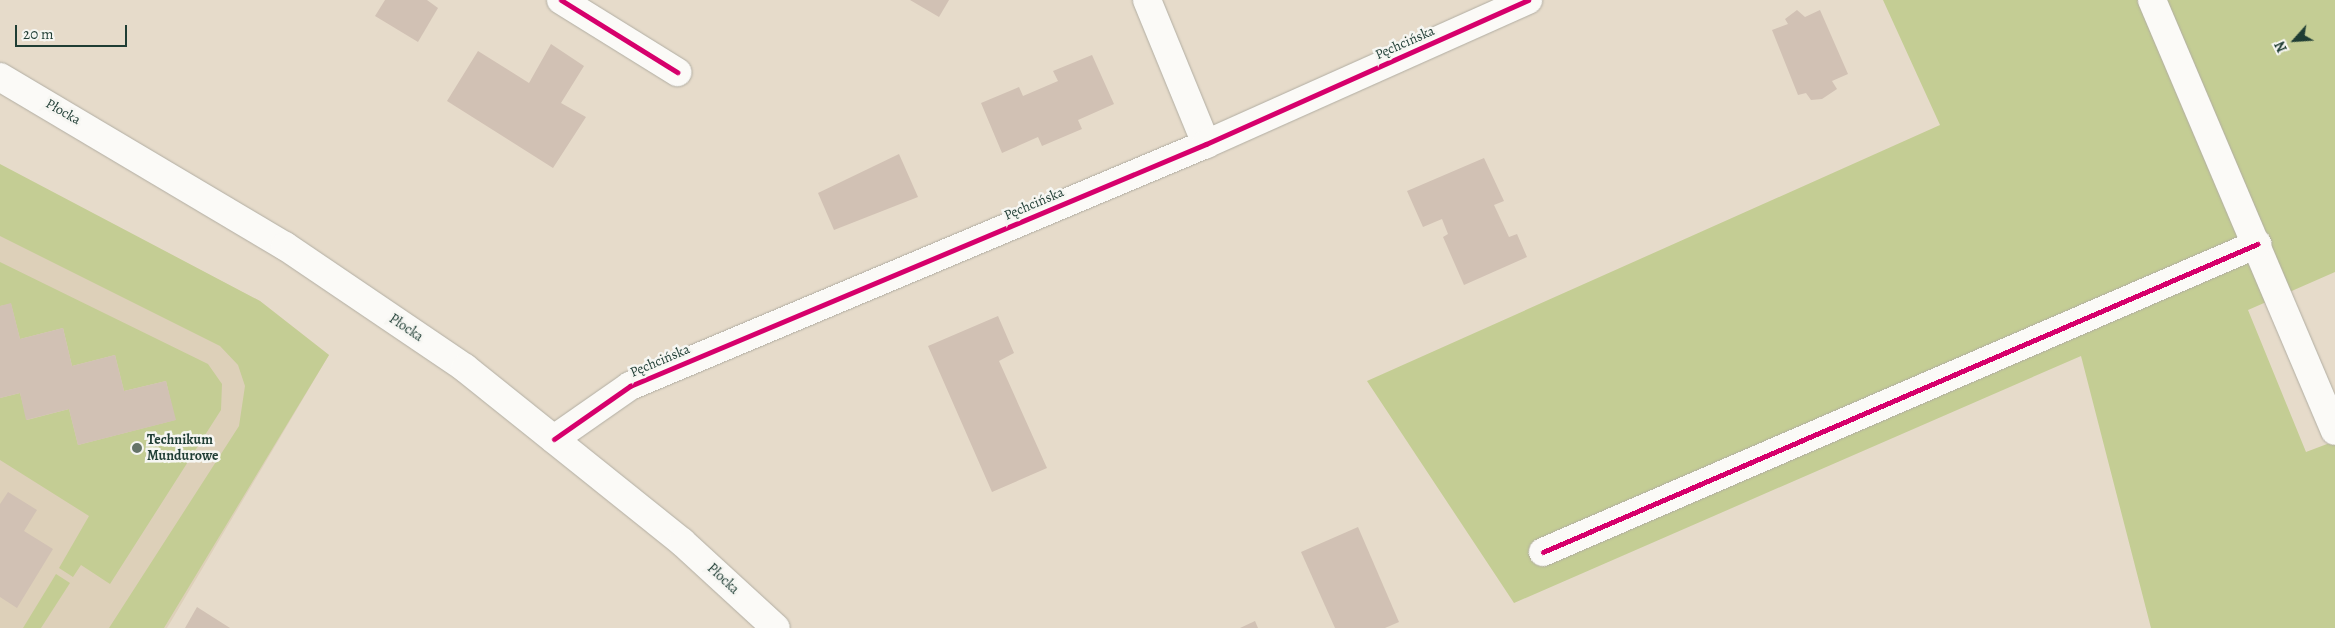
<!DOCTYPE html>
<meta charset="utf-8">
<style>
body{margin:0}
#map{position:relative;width:2335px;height:628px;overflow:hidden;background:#e6dbca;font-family:Alegreya,serif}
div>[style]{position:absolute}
.built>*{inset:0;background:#ddd0b9}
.green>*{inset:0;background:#c4cd94}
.building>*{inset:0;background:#d1c1b4}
.roads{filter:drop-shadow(0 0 1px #b1ada2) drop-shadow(0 0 1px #b1ada2)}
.minor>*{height:28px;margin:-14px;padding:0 14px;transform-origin:14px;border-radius:14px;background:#fbfaf7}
.major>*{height:28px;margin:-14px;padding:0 14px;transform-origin:14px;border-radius:14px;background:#fbfaf7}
.cycleway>*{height:5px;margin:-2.5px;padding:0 2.5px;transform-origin:2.5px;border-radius:2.5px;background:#d6006c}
.dots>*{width:14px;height:14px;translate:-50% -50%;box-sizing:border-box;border:2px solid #f6f6f2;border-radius:50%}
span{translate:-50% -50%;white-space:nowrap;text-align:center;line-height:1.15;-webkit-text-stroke:5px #f6f6f2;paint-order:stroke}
.street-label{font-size:14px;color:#1f3d34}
.poi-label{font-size:14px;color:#1f3d34;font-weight:700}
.left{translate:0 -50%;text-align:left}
.north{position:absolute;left:2270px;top:15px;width:50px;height:50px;-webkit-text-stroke:4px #f6f6f2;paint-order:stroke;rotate:244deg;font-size:14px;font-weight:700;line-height:20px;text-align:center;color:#1f3d34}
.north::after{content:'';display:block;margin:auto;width:18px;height:22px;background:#1f3d34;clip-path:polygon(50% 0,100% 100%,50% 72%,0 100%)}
.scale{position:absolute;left:15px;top:25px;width:112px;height:22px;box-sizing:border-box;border:2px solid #1f3d34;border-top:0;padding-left:6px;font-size:15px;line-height:18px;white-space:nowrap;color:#1f3d34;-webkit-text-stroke:4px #f6f6f2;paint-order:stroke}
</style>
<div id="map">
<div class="built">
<i style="clip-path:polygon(0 166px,260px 301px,329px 355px,167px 628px,0 628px)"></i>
</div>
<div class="green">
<i style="clip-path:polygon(1883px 0,2335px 0,2335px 272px,2248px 310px,2306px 452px,2335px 441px,2335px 628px,2151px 628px,2081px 356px,1514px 603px,1367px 381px,1940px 125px)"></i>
<i style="clip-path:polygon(0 164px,260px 301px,329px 355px,164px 628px,109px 628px,239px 426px,245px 386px,238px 365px,220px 346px,0 236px)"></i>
<i style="clip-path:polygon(0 262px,208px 364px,222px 384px,221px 410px,110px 584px,81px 565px,73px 577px,59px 568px,89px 516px,0 460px,0 398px,20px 393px,27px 420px,69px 409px,78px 445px,175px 420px,166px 381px,124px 391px,115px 355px,72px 366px,63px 328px,20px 339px,11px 304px,0 306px)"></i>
<i style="clip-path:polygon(56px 574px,70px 583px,41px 628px,23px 628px)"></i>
</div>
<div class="building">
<i style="clip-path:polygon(385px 0,427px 0,438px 8px,418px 42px,375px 16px)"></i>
<i style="clip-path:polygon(910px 0,949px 0,939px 17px)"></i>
<i style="clip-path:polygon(1797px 10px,1805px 17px,1820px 10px,1848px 74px,1832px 81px,1837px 89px,1822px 99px,1811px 100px,1806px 93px,1798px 95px,1772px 30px,1788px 24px,1785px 19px)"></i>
<i style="clip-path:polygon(551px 44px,584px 66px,561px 103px,586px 117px,553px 168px,447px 101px,478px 51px,529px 83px)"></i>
<i style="clip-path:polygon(1092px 55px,1114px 104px,1078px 120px,1082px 129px,1042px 146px,1038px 137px,1002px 153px,981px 103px,1019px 87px,1023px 96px,1058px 81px,1053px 71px)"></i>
<i style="clip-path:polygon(899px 154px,918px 197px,834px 230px,818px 193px)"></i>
<i style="clip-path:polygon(1484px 158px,1504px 201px,1494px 205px,1509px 237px,1517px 234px,1527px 257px,1464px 285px,1443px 237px,1448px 234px,1442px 219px,1423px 227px,1407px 191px)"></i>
<i style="clip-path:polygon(11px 303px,20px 339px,63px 328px,72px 366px,115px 355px,124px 391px,166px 381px,176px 420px,78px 445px,69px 409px,26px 420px,20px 393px,0 398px,0 306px)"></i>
<i style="clip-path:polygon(998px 316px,1014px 353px,999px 361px,1047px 468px,992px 492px,928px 346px)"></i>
<i style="clip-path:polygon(8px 492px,37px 510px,24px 531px,53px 549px,17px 608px,0 597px,0 504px)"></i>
<i style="clip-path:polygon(1358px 527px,1399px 622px,1385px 628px,1335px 628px,1301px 552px)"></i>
<i style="clip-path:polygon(197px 607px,230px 628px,185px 628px)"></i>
<i style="clip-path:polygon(1255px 621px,1258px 628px,1240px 628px)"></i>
</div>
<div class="roads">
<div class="minor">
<i style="left:561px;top:0;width:137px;rotate:31.8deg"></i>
<i style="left:1147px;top:0;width:156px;rotate:67.7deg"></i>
<i style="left:2152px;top:0;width:468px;rotate:67deg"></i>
<i style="left:554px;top:439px;width:93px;rotate:-34.9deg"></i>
<i style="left:630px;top:386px;width:625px;rotate:-22.79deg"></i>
<i style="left:1206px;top:144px;width:353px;rotate:-24.1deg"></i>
<i style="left:1543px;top:552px;width:778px;rotate:-23.33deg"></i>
</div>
<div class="major">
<i style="left:0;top:77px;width:331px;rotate:30.7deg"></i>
<i style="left:285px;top:246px;width:217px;rotate:34.1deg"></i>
<i style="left:465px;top:368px;width:278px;rotate:38.7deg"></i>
<i style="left:682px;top:542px;width:127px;rotate:42.5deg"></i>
</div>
</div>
<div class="cycleway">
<i style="left:561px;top:0;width:137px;rotate:31.8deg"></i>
<i style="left:554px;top:439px;width:93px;rotate:-34.9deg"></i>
<i style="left:630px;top:386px;width:625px;rotate:-22.79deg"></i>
<i style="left:1206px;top:144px;width:353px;rotate:-24.1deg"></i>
<i style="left:1543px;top:552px;width:778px;rotate:-23.33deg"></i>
</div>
<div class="dots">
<i style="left:137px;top:448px;background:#657468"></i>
</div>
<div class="street-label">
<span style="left:1405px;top:43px;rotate:-24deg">Pęchcińska</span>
<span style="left:63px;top:112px;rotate:30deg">Płocka</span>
<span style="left:1034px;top:204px;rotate:-23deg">Pęchcińska</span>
<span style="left:406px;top:328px;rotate:34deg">Płocka</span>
<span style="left:660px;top:361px;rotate:-23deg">Pęchcińska</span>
<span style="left:723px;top:579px;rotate:43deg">Płocka</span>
</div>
<div class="poi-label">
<span class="left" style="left:147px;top:448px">Technikum<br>Mundurowe</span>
</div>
<div class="north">N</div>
<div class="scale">20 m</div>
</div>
